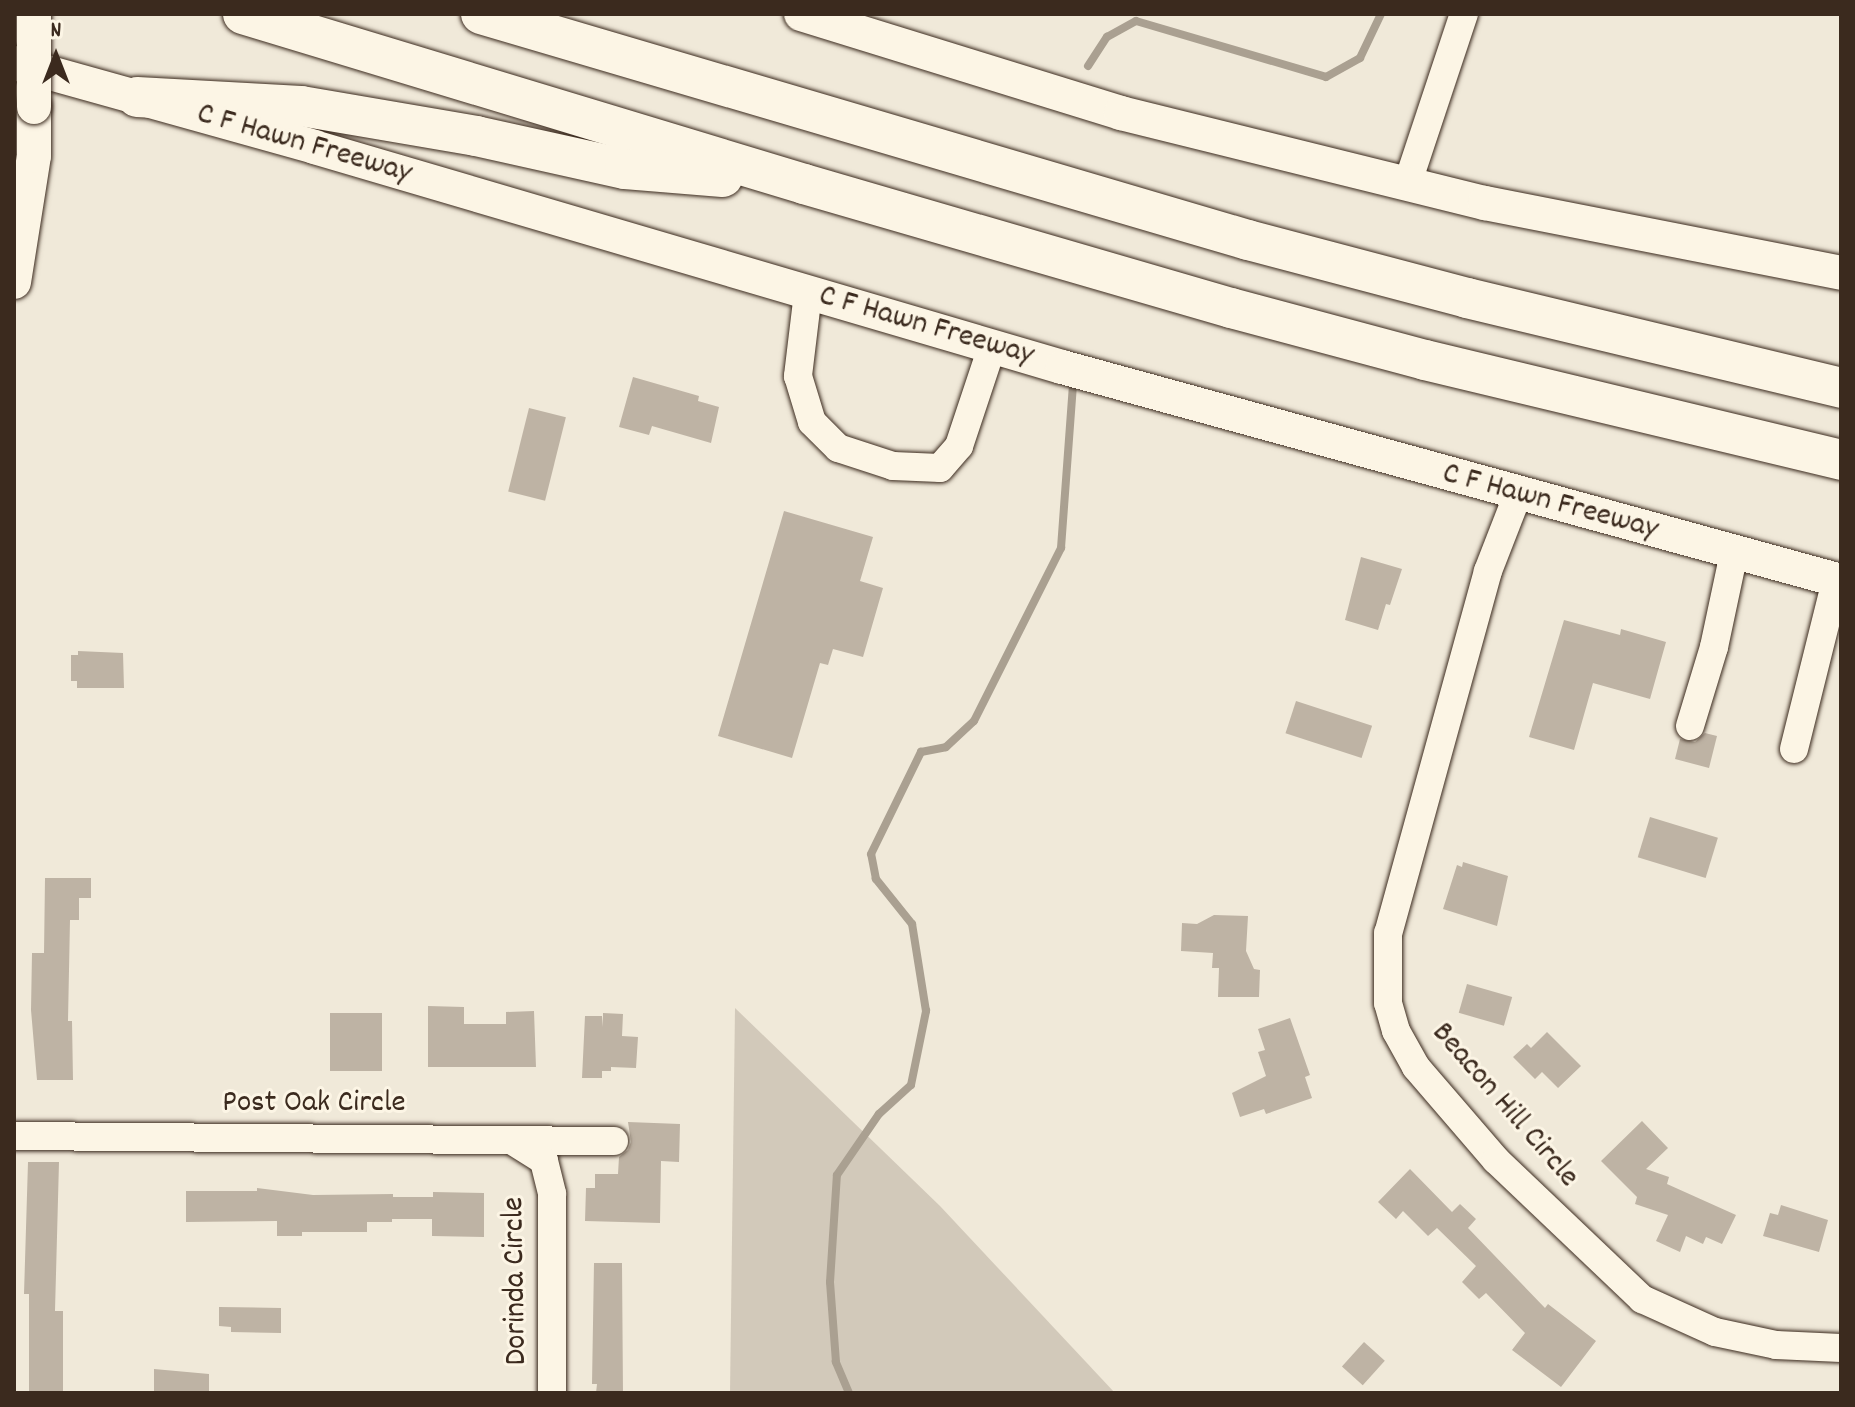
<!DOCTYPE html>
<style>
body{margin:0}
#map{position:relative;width:1855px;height:1407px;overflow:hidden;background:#f0e9d9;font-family:Dekko,sans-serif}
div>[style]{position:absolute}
.green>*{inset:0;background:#d2c9ba}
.stream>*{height:8px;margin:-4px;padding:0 4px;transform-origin:4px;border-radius:4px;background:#aaa091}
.building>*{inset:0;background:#beb3a4;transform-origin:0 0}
.roads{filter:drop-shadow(0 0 2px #3b2a1e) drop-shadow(0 0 2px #3b2a1e)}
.minor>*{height:28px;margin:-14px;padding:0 14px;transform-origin:14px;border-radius:14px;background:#fcf5e5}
.major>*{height:34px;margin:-17px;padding:0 17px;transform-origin:17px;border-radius:17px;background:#fcf5e5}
.highway>*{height:40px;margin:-20px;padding:0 20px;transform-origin:20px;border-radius:20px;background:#fcf5e5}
.bridges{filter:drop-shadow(0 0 2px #3b2a1e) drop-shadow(0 0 2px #3b2a1e)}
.major-bridge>*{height:34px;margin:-17px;padding:0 17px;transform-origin:17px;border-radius:17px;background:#fcf5e5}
span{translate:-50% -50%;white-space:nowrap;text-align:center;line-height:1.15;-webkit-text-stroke:6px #fcf5e5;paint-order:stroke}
.street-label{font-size:32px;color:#3b2a1e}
.frame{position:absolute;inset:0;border:16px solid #3b2a1e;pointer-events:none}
.north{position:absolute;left:16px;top:16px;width:80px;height:80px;-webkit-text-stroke:6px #fcf5e5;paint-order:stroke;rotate:0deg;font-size:22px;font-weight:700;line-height:32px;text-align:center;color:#3b2a1e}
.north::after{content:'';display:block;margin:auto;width:28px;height:36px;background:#3b2a1e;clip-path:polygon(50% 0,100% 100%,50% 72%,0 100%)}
</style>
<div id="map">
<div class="green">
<i style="clip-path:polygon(735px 1008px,940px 1206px,1115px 1393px,730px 1393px)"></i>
</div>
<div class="stream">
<i style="left:1088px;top:66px;width:35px;rotate:-57deg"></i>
<i style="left:1107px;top:37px;width:33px;rotate:-29deg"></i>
<i style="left:1136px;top:21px;width:198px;rotate:16.4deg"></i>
<i style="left:1326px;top:77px;width:39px;rotate:-29deg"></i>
<i style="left:1360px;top:58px;width:49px;rotate:-64.5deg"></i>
<i style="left:849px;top:1393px;width:34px;rotate:-113deg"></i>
<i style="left:836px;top:1362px;width:80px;rotate:-94.3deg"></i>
<i style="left:830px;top:1282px;width:107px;rotate:-86.3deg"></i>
<i style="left:837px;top:1175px;width:74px;rotate:-55.5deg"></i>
<i style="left:879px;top:1114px;width:43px;rotate:-42.2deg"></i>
<i style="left:911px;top:1085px;width:76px;rotate:-78.5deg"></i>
<i style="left:926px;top:1011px;width:88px;rotate:-99.1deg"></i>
<i style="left:912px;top:924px;width:58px;rotate:-128.7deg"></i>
<i style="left:876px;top:879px;width:25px;rotate:-101deg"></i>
<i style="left:871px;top:854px;width:114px;rotate:-63.9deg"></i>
<i style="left:921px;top:752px;width:25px;rotate:-11deg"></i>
<i style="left:946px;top:747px;width:38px;rotate:-43deg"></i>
<i style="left:974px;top:721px;width:194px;rotate:-63.3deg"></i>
<i style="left:1061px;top:548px;width:162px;rotate:-85.8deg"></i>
</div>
<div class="building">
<i style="clip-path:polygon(633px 377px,699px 396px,698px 401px,719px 407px,711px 443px,652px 426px,649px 435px,619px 427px)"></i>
<i style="left:529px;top:408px;width:38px;height:86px;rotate:14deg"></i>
<i style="clip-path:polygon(784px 511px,873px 537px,860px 581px,883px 588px,863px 657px,833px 649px,828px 665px,820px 663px,792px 758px,718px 736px)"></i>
<i style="clip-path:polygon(1361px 557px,1402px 569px,1390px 605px,1386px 604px,1378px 630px,1345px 620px)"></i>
<i style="clip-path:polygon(1564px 620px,1620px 635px,1621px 629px,1666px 642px,1650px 699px,1593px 683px,1574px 750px,1529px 737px)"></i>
<i style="clip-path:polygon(78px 651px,123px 653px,124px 688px,77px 688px,77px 681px,71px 681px,71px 655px,78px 655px)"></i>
<i style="left:1296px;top:701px;width:80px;height:34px;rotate:18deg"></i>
<i style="clip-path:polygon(1705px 733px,1717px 736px,1709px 768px,1675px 759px,1680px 739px,1695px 742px)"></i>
<i style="left:1650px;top:817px;width:71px;height:42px;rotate:17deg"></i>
<i style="clip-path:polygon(1463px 862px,1508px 876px,1497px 926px,1443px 909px,1457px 865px,1462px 867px)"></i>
<i style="clip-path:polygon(45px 878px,91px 878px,91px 898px,79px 898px,79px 920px,70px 920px,68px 1021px,72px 1021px,73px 1080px,37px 1080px,31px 1010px,32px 953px,44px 953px)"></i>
<i style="clip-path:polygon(1214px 915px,1248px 916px,1246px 951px,1254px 969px,1260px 970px,1259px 997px,1218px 997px,1219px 968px,1212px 968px,1213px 953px,1181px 951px,1182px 923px,1197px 924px)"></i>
<i style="left:1467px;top:984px;width:47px;height:30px;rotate:16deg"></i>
<i style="clip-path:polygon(428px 1006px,464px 1007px,464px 1024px,506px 1024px,506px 1012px,534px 1011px,536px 1067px,428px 1067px)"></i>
<i style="left:330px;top:1013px;width:52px;height:58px"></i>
<i style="clip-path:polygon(603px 1013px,623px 1014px,622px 1036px,638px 1037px,636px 1068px,611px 1067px,611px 1071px,602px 1071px,602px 1078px,582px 1078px,585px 1016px,602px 1016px,603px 1027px)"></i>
<i style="clip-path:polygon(1290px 1018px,1310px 1075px,1305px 1077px,1312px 1098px,1266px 1114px,1264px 1109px,1240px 1117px,1232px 1093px,1266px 1076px,1258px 1052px,1265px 1050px,1258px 1029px)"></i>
<i style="clip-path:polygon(1547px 1032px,1581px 1066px,1558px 1088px,1542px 1072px,1535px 1079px,1513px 1057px,1527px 1044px,1531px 1048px)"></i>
<i style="clip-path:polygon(1642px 1121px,1668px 1148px,1646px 1169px,1669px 1177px,1667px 1184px,1736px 1215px,1722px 1244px,1706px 1237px,1703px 1244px,1686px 1236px,1680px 1252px,1656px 1241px,1668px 1215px,1635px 1204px,1637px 1197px,1601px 1161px)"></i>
<i style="clip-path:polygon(628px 1122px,680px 1124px,679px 1162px,661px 1161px,660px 1223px,585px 1221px,586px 1188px,595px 1188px,595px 1174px,618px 1174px,619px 1157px,628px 1150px,631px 1142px)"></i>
<i style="clip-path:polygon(28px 1162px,59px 1162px,55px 1311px,63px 1311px,63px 1393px,29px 1393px,29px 1294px,24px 1294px)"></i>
<i style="clip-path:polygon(1410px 1169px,1452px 1212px,1460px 1204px,1476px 1219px,1468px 1228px,1545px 1308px,1548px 1304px,1596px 1341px,1561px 1387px,1512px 1350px,1525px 1333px,1486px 1293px,1479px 1299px,1462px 1282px,1476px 1266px,1437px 1228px,1428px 1236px,1403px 1211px,1396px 1219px,1378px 1202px)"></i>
<i style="clip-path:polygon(257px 1188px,313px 1195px,393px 1194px,393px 1197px,433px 1197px,433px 1192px,484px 1193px,484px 1237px,432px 1236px,432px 1219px,392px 1219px,392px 1222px,367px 1222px,367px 1232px,302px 1232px,302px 1236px,277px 1236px,277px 1221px,186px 1222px,186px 1191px,257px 1191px)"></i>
<i style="clip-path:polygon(1781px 1205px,1828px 1220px,1819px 1252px,1763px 1236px,1770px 1213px,1778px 1215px)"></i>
<i style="clip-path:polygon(594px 1263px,622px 1263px,623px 1393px,596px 1393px,597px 1384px,592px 1384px)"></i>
<i style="clip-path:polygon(219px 1307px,281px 1308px,281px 1333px,231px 1332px,231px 1327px,219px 1326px)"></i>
<i style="left:1364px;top:1342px;width:28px;height:33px;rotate:42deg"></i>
<i style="clip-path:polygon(154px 1369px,209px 1374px,209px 1393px,154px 1393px)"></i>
</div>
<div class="roads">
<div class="minor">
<i style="left:1408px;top:182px;width:177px;rotate:-71.6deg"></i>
<i style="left:808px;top:293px;width:84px;rotate:96.9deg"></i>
<i style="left:798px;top:376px;width:48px;rotate:73.1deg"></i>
<i style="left:812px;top:422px;width:37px;rotate:45deg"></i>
<i style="left:838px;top:448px;width:58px;rotate:18.1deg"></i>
<i style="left:893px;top:466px;width:47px;rotate:2.4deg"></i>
<i style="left:940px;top:468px;width:29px;rotate:-49deg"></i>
<i style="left:959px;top:446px;width:104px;rotate:-71.6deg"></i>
<i style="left:1518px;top:494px;width:83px;rotate:111.3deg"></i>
<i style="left:1488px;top:571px;width:376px;rotate:105.4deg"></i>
<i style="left:1388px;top:933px;width:70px;rotate:90deg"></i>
<i style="left:1388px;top:1003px;width:29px;rotate:74deg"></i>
<i style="left:1396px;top:1031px;width:41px;rotate:60.9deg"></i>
<i style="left:1416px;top:1067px;width:123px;rotate:49.3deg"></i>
<i style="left:1496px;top:1160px;width:202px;rotate:43.6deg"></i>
<i style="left:1642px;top:1299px;width:80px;rotate:24.3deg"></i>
<i style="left:1715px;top:1332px;width:62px;rotate:12deg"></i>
<i style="left:1776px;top:1345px;width:65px;rotate:2.6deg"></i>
<i style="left:1690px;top:726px;width:83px;rotate:-73.1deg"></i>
<i style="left:1714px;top:647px;width:96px;rotate:-78deg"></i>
<i style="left:1794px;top:749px;width:174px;rotate:-76deg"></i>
<i style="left:14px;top:1136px;width:600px;rotate:0.48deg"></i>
<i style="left:511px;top:1140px;width:39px;rotate:32deg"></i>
<i style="left:544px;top:1161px;width:34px;rotate:76deg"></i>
<i style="left:552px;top:1194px;width:199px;rotate:90deg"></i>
</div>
<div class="major">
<i style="left:801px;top:14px;width:335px;rotate:17.2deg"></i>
<i style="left:1121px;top:113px;width:375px;rotate:13.9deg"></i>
<i style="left:1485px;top:203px;width:363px;rotate:11.1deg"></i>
<i style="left:14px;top:63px;width:312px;rotate:15.6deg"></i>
<i style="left:314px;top:147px;width:780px;rotate:16.39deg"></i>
<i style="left:1062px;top:367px;width:808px;rotate:15.36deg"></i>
<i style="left:14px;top:282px;width:128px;rotate:-81deg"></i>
<i style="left:34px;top:156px;width:49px;rotate:-90deg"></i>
</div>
<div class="highway">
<i style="left:243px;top:14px;width:586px;rotate:16.86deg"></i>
<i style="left:804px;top:184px;width:445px;rotate:16.2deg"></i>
<i style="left:1231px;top:308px;width:201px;rotate:15deg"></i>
<i style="left:1425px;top:360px;width:428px;rotate:13.5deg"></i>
<i style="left:481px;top:14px;width:800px;rotate:16.42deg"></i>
<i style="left:1248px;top:240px;width:227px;rotate:14.8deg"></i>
<i style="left:1467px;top:298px;width:385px;rotate:13.5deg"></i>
<i style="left:137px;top:97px;width:164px;rotate:3.1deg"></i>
<i style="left:301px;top:106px;width:178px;rotate:9.7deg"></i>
<i style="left:476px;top:136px;width:153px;rotate:12.5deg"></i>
<i style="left:625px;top:169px;width:98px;rotate:4.7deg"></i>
</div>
</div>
<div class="bridges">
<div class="major-bridge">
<i style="left:34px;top:107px;width:93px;rotate:-90deg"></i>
</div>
</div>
<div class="street-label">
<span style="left:304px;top:145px;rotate:16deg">C F Hawn Freeway</span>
<span style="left:926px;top:327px;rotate:16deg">C F Hawn Freeway</span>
<span style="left:1550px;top:503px;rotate:15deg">C F Hawn Freeway</span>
<span style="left:314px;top:1104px">Post Oak Circle</span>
<span style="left:1504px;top:1106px;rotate:49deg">Beacon Hill Circle</span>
<span style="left:517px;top:1281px;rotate:-91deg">Dorinda Circle</span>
</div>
<div class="frame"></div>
<div class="north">N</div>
</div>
